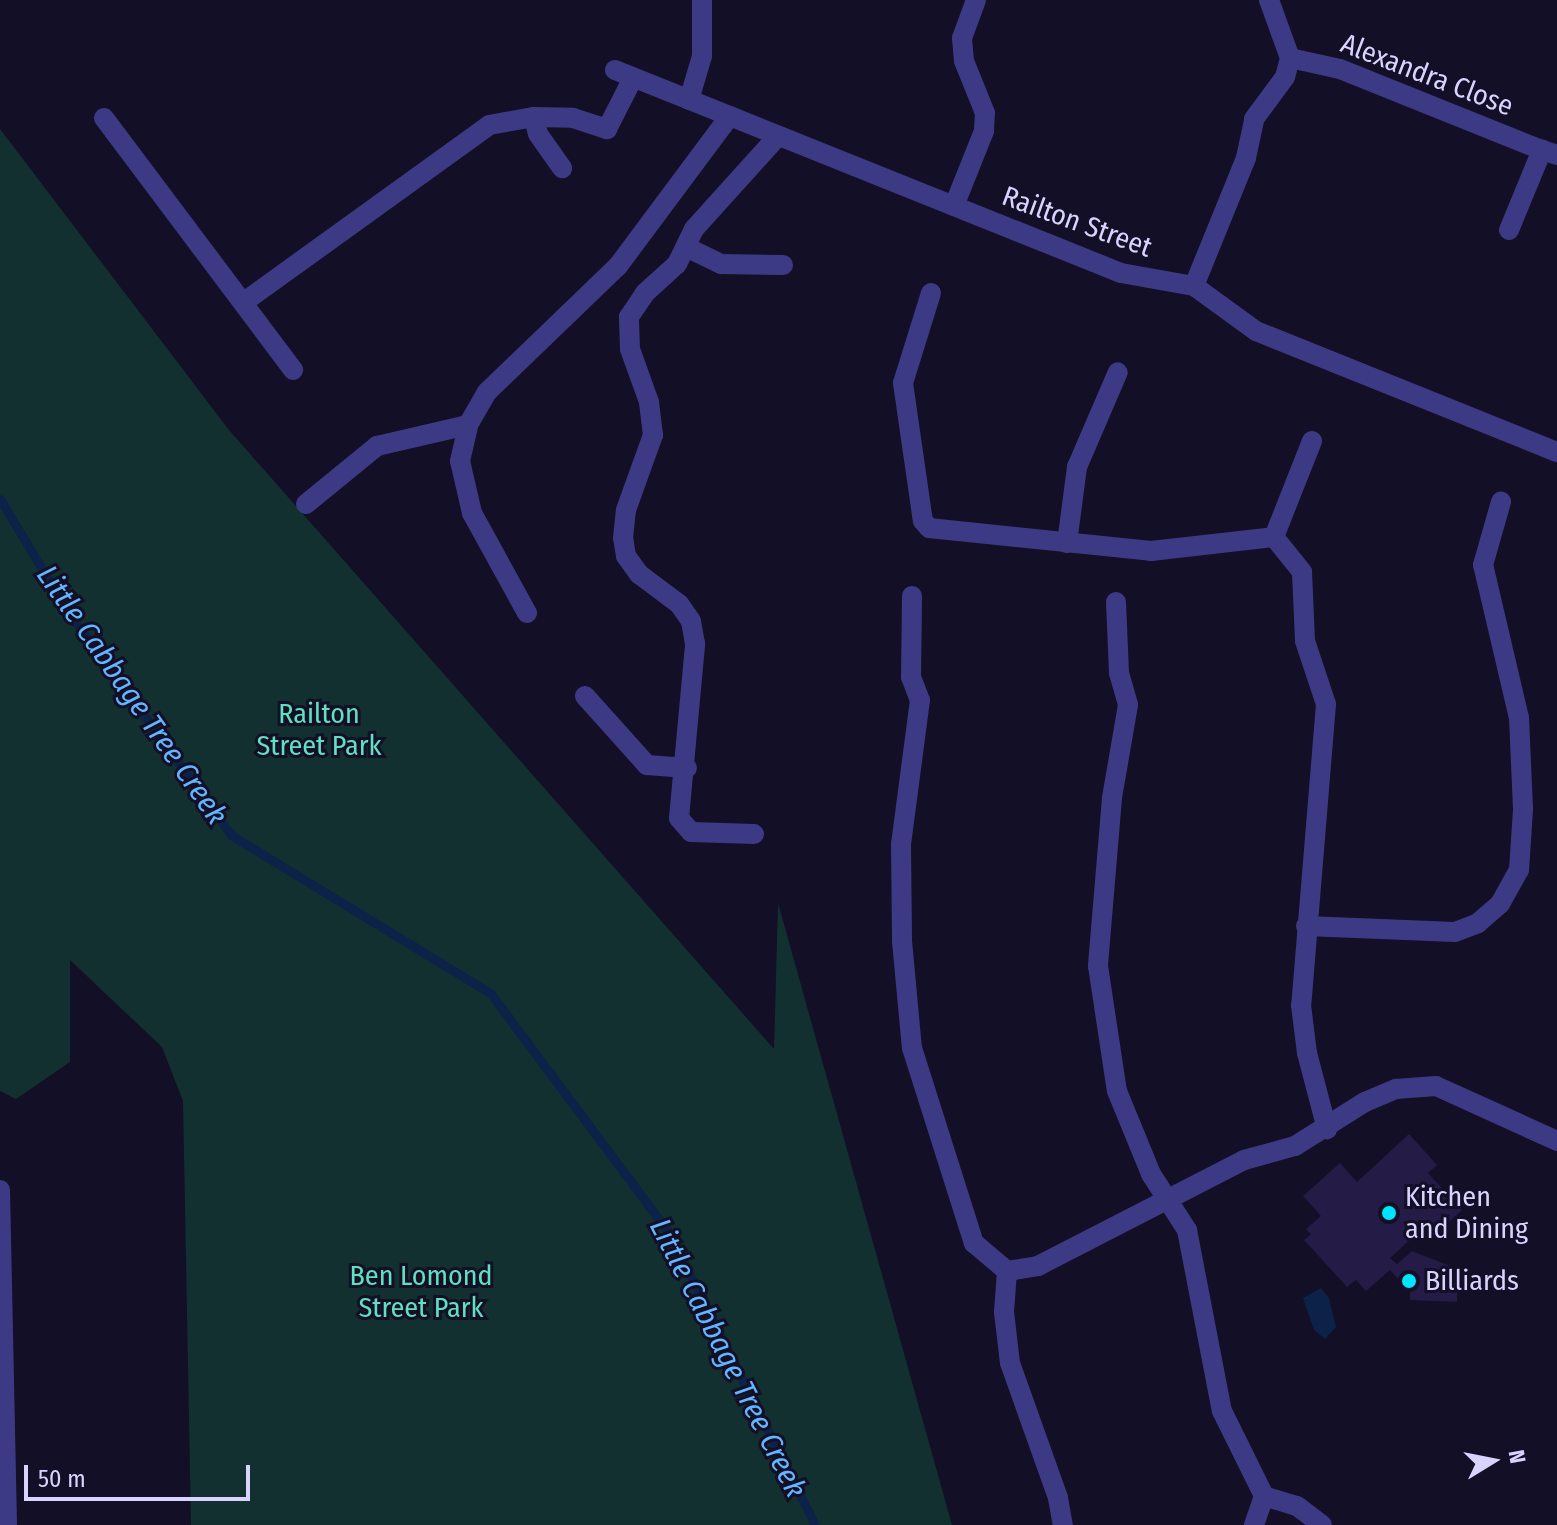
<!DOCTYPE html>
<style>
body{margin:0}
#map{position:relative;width:1557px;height:1525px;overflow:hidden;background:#130f26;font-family:"Fira Sans Condensed",sans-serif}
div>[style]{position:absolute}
.green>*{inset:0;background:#12302f}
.water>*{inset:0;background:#0c2248}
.stream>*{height:9px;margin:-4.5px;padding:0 4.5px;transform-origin:4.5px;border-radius:4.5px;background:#0c2248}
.building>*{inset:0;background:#241b47}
.minor>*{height:20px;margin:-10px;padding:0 10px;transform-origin:10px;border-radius:10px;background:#3d3a85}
.dots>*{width:22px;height:22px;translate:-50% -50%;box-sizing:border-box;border:4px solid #130f26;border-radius:50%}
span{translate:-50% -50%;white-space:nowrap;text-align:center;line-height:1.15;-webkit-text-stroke:6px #130f26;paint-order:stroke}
.street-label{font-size:28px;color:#d9d4ff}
.park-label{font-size:28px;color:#5fe0c0}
.poi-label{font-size:28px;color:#d9d4ff}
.left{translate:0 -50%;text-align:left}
.water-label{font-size:30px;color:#62b6ff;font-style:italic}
.north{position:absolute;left:1453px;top:1421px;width:80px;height:80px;-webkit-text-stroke:6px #130f26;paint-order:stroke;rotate:80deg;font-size:22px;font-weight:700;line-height:32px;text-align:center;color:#d9d4ff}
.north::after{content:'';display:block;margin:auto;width:28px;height:36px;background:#d9d4ff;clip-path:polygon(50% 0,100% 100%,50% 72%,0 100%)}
.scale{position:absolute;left:24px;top:1465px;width:226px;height:36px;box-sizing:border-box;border:4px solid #d9d4ff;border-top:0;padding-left:10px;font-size:24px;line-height:28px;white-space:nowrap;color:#d9d4ff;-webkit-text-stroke:6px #130f26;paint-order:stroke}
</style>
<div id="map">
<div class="green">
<i style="clip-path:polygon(0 129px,229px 430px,774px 1049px,778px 903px,952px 1525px,191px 1525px,183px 1101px,162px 1047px,70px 960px,70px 1062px,16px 1099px,0 1091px)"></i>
</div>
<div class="water">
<i style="clip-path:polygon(1321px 1288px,1329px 1298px,1336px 1327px,1325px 1339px,1314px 1330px,1303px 1298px)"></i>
</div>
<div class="stream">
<i style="left:0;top:499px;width:132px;rotate:59deg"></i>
<i style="left:68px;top:612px;width:276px;rotate:53.8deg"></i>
<i style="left:231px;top:835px;width:305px;rotate:31.4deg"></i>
<i style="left:491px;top:994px;width:298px;rotate:53.3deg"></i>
<i style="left:669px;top:1233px;width:326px;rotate:63.4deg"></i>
</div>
<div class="building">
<i style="clip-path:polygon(1409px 1134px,1437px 1165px,1428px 1173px,1462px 1210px,1444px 1227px,1440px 1223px,1427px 1235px,1422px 1229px,1390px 1258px,1397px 1264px,1412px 1251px,1458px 1269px,1457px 1302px,1410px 1300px,1410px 1292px,1390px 1270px,1366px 1291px,1356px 1280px,1347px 1287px,1304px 1240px,1311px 1234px,1306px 1229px,1321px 1216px,1303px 1196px,1340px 1163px,1357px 1182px)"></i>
</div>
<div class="minor">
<i style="left:1290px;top:58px;width:51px;rotate:12.4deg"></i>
<i style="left:1340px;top:69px;width:218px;rotate:21.9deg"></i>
<i style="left:615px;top:70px;width:545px;rotate:21.86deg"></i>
<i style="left:1121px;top:273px;width:74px;rotate:10.1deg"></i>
<i style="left:1194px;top:286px;width:77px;rotate:36deg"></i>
<i style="left:1256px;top:331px;width:324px;rotate:21.9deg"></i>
<i style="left:689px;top:100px;width:46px;rotate:-73.5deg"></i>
<i style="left:702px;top:56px;width:56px;rotate:-90deg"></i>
<i style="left:534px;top:117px;width:17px;rotate:77deg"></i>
<i style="left:538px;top:134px;width:42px;rotate:54.8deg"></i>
<i style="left:104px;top:118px;width:315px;rotate:53.1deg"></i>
<i style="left:954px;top:206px;width:81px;rotate:-68.2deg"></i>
<i style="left:984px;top:131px;width:18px;rotate:-87deg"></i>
<i style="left:985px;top:113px;width:56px;rotate:-112deg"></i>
<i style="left:964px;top:61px;width:23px;rotate:-95deg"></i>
<i style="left:962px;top:38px;width:40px;rotate:-69.8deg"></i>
<i style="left:1509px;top:230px;width:87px;rotate:-67.6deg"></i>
<i style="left:1542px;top:150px;width:16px;rotate:18deg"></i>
<i style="left:686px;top:247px;width:39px;rotate:26deg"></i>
<i style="left:721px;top:264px;width:62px;rotate:0.9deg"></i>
<i style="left:1194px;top:286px;width:138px;rotate:-67.9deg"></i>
<i style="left:1246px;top:158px;width:40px;rotate:-78deg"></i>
<i style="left:1254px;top:119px;width:52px;rotate:-53.6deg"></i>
<i style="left:1285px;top:77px;width:20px;rotate:-75deg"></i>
<i style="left:1290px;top:58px;width:62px;rotate:-109.9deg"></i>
<i style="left:931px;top:293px;width:94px;rotate:107.3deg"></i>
<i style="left:903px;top:383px;width:139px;rotate:81.8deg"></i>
<i style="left:923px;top:521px;width:9px;rotate:49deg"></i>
<i style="left:929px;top:528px;width:223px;rotate:5.9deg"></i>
<i style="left:1151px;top:551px;width:124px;rotate:-6.5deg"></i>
<i style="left:244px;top:302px;width:302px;rotate:-35.8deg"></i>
<i style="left:489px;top:125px;width:46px;rotate:-10.1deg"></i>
<i style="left:534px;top:117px;width:39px;rotate:1deg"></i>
<i style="left:573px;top:118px;width:36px;rotate:18deg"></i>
<i style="left:607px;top:129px;width:57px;rotate:-63deg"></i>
<i style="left:1312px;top:441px;width:103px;rotate:111.6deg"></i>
<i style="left:1274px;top:537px;width:45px;rotate:51.3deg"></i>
<i style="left:1302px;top:572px;width:69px;rotate:87.5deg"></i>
<i style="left:1305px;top:641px;width:66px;rotate:71.6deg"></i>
<i style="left:1326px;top:704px;width:302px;rotate:94.7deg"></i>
<i style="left:1301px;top:1005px;width:48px;rotate:82.9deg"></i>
<i style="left:1307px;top:1053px;width:79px;rotate:75.3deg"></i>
<i style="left:306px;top:504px;width:92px;rotate:-39.2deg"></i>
<i style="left:377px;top:446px;width:93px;rotate:-13deg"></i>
<i style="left:1067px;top:543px;width:77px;rotate:-82.5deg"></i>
<i style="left:1077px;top:467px;width:103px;rotate:-66.7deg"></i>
<i style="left:912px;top:596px;width:81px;rotate:90.7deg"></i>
<i style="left:911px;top:677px;width:25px;rotate:69deg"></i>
<i style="left:920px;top:700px;width:145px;rotate:97.5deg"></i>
<i style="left:901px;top:844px;width:97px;rotate:89.4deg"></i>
<i style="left:902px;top:941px;width:107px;rotate:84.7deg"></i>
<i style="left:912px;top:1048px;width:205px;rotate:72.4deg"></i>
<i style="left:974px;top:1243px;width:43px;rotate:40.3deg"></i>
<i style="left:1007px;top:1271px;width:41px;rotate:94.2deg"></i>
<i style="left:1004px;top:1312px;width:51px;rotate:83.3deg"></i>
<i style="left:1010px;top:1363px;width:143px;rotate:70.4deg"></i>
<i style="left:1058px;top:1498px;width:27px;rotate:80deg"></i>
<i style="left:1116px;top:602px;width:71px;rotate:87.6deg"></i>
<i style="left:1119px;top:673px;width:33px;rotate:74deg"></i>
<i style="left:1128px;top:705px;width:94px;rotate:99.8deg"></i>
<i style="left:1112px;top:798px;width:169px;rotate:94.8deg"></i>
<i style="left:1098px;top:966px;width:126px;rotate:81.4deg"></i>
<i style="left:1117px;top:1091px;width:90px;rotate:67.7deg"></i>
<i style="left:1151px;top:1174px;width:67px;rotate:57.3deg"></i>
<i style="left:1187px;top:1230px;width:184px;rotate:79.1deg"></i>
<i style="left:1222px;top:1411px;width:95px;rotate:63.7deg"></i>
<i style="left:1264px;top:1496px;width:34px;rotate:17deg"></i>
<i style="left:1297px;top:1506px;width:31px;rotate:37deg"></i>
<i style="left:527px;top:613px;width:114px;rotate:-118.8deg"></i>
<i style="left:472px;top:513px;width:53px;rotate:-103deg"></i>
<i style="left:460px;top:461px;width:37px;rotate:-77deg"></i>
<i style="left:468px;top:425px;width:38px;rotate:-60deg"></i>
<i style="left:487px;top:392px;width:182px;rotate:-43.9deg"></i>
<i style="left:618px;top:266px;width:187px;rotate:-53.3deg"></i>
<i style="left:585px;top:696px;width:93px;rotate:48.1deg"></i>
<i style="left:647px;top:765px;width:40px;rotate:4.3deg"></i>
<i style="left:754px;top:834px;width:63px;rotate:-178.2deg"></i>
<i style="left:691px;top:832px;width:18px;rotate:-131deg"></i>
<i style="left:679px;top:818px;width:175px;rotate:-84.7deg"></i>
<i style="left:695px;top:644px;width:23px;rotate:-100deg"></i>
<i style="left:691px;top:621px;width:21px;rotate:-125deg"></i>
<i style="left:679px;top:604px;width:50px;rotate:-143.1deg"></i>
<i style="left:639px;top:574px;width:22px;rotate:-126deg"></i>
<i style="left:626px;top:556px;width:18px;rotate:-99deg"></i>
<i style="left:623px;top:538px;width:28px;rotate:-84deg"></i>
<i style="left:626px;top:510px;width:80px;rotate:-70.2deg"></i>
<i style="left:653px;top:435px;width:33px;rotate:-97deg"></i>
<i style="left:649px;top:402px;width:56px;rotate:-109.7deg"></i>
<i style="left:630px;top:349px;width:32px;rotate:-92deg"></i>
<i style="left:629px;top:317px;width:29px;rotate:-56deg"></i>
<i style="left:645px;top:293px;width:43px;rotate:-42.2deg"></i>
<i style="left:677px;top:264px;width:39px;rotate:-64deg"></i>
<i style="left:694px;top:229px;width:125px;rotate:-47.9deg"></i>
<i style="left:1306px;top:926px;width:149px;rotate:2.3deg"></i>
<i style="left:1455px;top:932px;width:25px;rotate:-21deg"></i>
<i style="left:1478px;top:923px;width:29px;rotate:-41deg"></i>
<i style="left:1500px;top:904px;width:39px;rotate:-61deg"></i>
<i style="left:1519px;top:870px;width:61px;rotate:-86.2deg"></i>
<i style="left:1523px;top:809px;width:91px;rotate:-92.5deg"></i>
<i style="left:1519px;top:718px;width:157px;rotate:-103.2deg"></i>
<i style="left:1483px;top:565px;width:66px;rotate:-74.1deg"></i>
<i style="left:0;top:1190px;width:335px;rotate:88.8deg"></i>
<i style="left:1007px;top:1271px;width:31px;rotate:-9deg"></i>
<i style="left:1038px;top:1266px;width:232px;rotate:-27.2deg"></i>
<i style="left:1244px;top:1160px;width:53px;rotate:-15.4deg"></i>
<i style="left:1295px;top:1146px;width:83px;rotate:-32.2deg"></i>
<i style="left:1365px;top:1102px;width:34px;rotate:-23deg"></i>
<i style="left:1396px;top:1089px;width:40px;rotate:-4.3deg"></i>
<i style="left:1436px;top:1086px;width:133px;rotate:24.4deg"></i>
<i style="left:1254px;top:1525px;width:31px;rotate:-71deg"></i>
</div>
<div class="dots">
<i style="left:1389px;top:1213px;background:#00e5ff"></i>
<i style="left:1409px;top:1281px;background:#00e5ff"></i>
</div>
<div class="street-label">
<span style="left:1427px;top:75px;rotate:21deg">Alexandra Close</span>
<span style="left:1077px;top:222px;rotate:20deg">Railton Street</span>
</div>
<div class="park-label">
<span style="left:319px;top:730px">Railton<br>Street Park</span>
<span style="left:421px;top:1292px">Ben Lomond<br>Street Park</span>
</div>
<div class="poi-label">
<span class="left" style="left:1405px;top:1213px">Kitchen<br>and Dining</span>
<span class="left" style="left:1425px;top:1281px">Billiards</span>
</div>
<div class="water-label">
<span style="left:132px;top:695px;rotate:55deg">Little Cabbage Tree Creek</span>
<span style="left:728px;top:1358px;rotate:63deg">Little Cabbage Tree Creek</span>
</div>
<div class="north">N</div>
<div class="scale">50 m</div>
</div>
